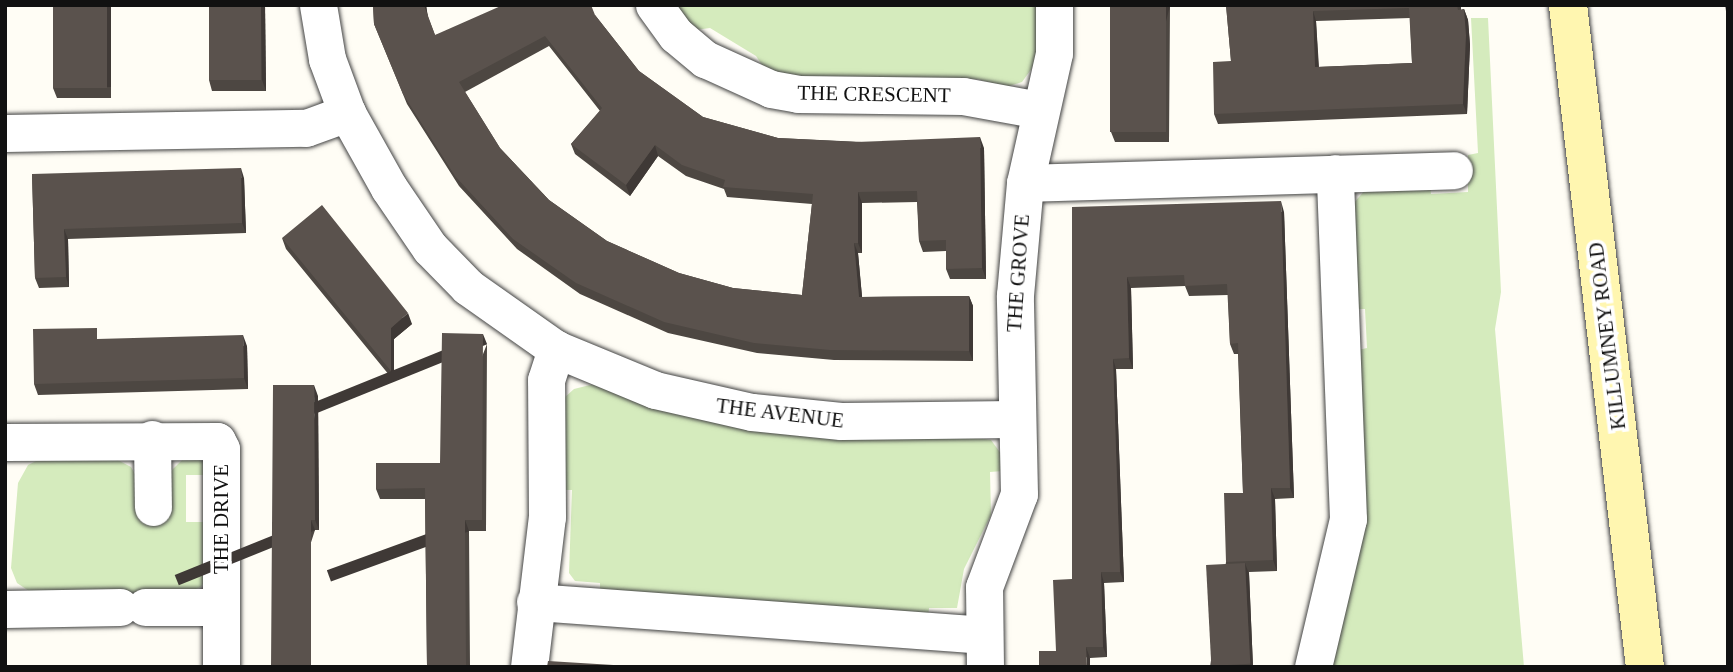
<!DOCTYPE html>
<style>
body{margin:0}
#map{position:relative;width:1733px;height:672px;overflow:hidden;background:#fffdf5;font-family:Georgia,serif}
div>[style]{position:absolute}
.green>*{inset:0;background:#d5ebbd}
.roads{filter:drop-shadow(0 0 2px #444) drop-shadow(0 0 2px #444)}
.street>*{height:37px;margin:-18.5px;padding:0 18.5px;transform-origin:18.5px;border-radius:18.5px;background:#fff}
.secondary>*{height:38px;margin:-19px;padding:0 19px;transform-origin:19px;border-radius:19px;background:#fff6b0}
.wall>*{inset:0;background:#4d4742}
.shaded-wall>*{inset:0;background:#3f3936;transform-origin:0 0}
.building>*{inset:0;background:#5a524d;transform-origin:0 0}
span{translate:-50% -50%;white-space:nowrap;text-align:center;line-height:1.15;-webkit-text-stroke:7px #fff;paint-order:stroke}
.street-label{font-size:21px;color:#111}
.frame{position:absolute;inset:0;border:7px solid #111;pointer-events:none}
</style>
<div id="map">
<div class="green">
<i style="clip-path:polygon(675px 5px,1040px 5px,1035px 64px,1022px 82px,1006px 87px,977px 79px,808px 79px,766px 71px,756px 56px,710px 28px,695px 30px)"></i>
<i style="clip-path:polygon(1471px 18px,1488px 18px,1501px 292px,1495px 329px,1524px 667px,1333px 667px,1358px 350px,1367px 348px,1365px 309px,1355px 309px,1352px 205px,1366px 189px,1430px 184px,1431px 194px,1468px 192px,1468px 155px,1478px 153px)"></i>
<i style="clip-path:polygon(594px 384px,991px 440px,1002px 455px,1003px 471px,990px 472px,991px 515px,964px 569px,957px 608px,929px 608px,928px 620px,600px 594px,600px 583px,575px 581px,569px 573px,572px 490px,563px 490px,564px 398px,574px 389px)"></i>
<i style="clip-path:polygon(185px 457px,204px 458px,210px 475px,186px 475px,186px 522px,210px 522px,208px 576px,201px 587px,183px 594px,32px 593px,17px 583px,11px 568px,18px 483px,28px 465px,36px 461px,116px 459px,131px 467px,137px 477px,170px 472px)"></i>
</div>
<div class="roads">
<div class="street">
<i style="left:318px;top:5px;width:55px;rotate:80.5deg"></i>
<i style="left:327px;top:59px;width:58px;rotate:69.7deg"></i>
<i style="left:347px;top:113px;width:86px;rotate:60.8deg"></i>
<i style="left:389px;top:188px;width:73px;rotate:55.7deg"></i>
<i style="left:430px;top:248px;width:54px;rotate:45.7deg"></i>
<i style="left:468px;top:287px;width:108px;rotate:35.2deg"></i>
<i style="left:556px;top:349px;width:107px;rotate:22.5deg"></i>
<i style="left:655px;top:390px;width:99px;rotate:12.8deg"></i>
<i style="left:752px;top:412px;width:89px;rotate:5.8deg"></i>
<i style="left:841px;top:421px;width:174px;rotate:-0.7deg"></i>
<i style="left:654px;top:5px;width:37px;rotate:54deg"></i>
<i style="left:676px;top:35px;width:38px;rotate:40deg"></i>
<i style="left:705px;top:59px;width:72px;rotate:24.4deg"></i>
<i style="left:771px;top:89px;width:27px;rotate:10deg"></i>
<i style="left:798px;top:94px;width:165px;rotate:0.7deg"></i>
<i style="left:963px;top:96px;width:77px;rotate:10.4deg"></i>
<i style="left:5px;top:133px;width:301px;rotate:-1deg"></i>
<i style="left:306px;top:128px;width:44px;rotate:-20.1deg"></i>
<i style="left:1025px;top:183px;width:429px;rotate:-1.7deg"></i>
<i style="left:152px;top:439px;width:68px;rotate:89.2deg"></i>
<i style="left:5px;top:442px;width:212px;rotate:-0.3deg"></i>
<i style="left:217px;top:441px;width:9px;rotate:63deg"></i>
<i style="left:221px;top:449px;width:158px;rotate:90deg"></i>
<i style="left:221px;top:607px;width:76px;rotate:180deg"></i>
<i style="left:535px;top:602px;width:450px;rotate:4.2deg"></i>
<i style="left:221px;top:607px;width:60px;rotate:90deg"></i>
<i style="left:5px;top:609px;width:115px;rotate:-1deg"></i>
<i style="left:529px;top:667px;width:151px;rotate:-83.2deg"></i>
<i style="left:547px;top:517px;width:137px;rotate:-90.4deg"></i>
<i style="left:546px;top:380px;width:33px;rotate:-72deg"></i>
<i style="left:985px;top:667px;width:80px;rotate:-90.7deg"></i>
<i style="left:984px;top:587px;width:99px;rotate:-69.4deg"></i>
<i style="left:1019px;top:494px;width:199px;rotate:-91.2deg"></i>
<i style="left:1015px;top:295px;width:112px;rotate:-84.9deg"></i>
<i style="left:1025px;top:183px;width:133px;rotate:-77.4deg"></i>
<i style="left:1054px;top:53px;width:48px;rotate:-90deg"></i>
<i style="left:1313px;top:667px;width:152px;rotate:-76.7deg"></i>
<i style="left:1348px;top:519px;width:346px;rotate:-92.2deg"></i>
</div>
<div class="secondary">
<i style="left:1568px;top:5px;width:666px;rotate:83.37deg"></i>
</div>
</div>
<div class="wall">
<i style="clip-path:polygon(111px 5px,111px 98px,57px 98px,53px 88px)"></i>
<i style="clip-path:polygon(209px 5px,265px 5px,266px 91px,212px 91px,209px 80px)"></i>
<i style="clip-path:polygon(evenodd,373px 5px,426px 5px,428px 17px,435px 35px,595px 15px,639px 71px,703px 117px,778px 138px,984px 148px,986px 279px,950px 279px,946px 269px,946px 251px,923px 252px,919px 241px,917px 202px,862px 203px,862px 253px,858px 253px,862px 297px,969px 296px,973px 306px,973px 361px,834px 360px,757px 353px,668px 333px,580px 294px,517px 249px,459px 186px,407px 104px,374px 24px,373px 5px,549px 46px,600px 111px,571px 144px,575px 154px,630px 196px,658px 156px,686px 176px,724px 189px,727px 197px,812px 204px,802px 295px,733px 288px,679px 273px,607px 241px,549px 200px,500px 148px,465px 92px,549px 46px)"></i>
<i style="clip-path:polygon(1110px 5px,1191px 5px,1170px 6px,1169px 142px,1115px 142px,1111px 132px)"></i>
<i style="clip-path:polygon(evenodd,1226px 5px,1461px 5px,1461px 10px,1464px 9px,1468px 20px,1470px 45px,1467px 114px,1218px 124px,1214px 114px,1231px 61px,1226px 5px,1410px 18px,1412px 63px,1319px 67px,1316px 21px,1410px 18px)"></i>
<i style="clip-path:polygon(32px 174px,244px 178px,246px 233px,68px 239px,69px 287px,39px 288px,35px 278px)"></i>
<i style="clip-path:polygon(1072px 207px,1284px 212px,1294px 498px,1275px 499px,1277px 571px,1249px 572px,1253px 667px,1210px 667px,1226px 562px,1243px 493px,1238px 354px,1234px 354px,1230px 344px,1228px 295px,1189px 296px,1185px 286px,1131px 288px,1133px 369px,1116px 369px,1124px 582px,1104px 583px,1107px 657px,1090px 658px,1056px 651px,1072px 579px)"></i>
<i style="clip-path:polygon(282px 238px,412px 324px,394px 339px,394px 381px,286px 249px)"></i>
<i style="clip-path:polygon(101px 339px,247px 346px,248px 389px,38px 395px,34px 384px)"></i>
<i style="clip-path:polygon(487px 344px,486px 531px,469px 531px,470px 667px,427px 667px,425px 499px,380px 499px,376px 489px,440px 463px)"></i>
<i style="clip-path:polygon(318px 396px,319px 530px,315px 530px,271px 667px)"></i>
</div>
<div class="shaded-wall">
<i style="left:107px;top:5px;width:4px;height:82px"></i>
<i style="clip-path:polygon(261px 5px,265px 5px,266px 91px,262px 80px)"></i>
<i style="clip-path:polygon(424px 5px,426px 5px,428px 19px,424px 8px)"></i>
<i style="left:1166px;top:5px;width:4px;height:126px;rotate:14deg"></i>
<i style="clip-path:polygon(1464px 9px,1468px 20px,1470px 45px,1467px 114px,1463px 104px)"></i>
<i style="clip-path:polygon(1313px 11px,1316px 21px,1319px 77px,1315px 67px)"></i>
<i style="clip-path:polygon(980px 137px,984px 148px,986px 279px,982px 268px)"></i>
<i style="clip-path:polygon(655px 145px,658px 156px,630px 196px,626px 185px)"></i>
<i style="clip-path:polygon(241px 168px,244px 178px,246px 233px,242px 223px)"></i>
<i style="clip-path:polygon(858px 192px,862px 203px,862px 253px,858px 243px)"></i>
<i style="clip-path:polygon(1281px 201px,1284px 212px,1294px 498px,1290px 488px)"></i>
<i style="clip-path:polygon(64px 229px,68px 239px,69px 287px,66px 277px)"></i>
<i style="clip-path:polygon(854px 243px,858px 253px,863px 307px,859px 297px)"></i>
<i style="clip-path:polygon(1127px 277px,1131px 288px,1133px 369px,1129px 358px)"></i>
<i style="clip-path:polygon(969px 296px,973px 306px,973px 361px,969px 351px)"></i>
<i style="clip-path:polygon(408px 313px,412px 324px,394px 339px,394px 381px,391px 371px,391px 328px)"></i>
<i style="left:483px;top:334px;width:11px;height:186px;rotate:68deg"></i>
<i style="clip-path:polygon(243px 335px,247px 346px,248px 389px,244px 378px)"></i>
<i style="clip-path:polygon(1113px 359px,1116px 369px,1124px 582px,1120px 572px)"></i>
<i style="clip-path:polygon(314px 385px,318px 396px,319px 530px,315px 520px)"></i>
<i style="clip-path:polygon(1271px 488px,1275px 499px,1277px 571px,1273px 560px)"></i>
<i style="left:311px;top:520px;width:11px;height:147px;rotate:68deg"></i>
<i style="left:465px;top:520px;width:12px;height:147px;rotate:70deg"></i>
<i style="clip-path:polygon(1245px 563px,1249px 574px,1253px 667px,1250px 667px,1250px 664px)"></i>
<i style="clip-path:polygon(1101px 572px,1104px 583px,1107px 657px,1103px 647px)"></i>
<i style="clip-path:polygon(1086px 647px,1090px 658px,1090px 667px,1087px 667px)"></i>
</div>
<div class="building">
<i style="left:53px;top:5px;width:54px;height:83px"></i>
<i style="left:209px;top:5px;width:52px;height:75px"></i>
<i style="clip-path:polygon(evenodd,373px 5px,424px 5px,435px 35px,503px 5px,591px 5px,595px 15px,639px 71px,703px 117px,778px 138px,856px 142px,980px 137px,982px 268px,946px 269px,946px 240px,919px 241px,917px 191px,858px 192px,858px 243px,854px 243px,859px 297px,969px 296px,969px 351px,830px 350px,754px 343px,664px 322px,576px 283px,513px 239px,455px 176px,403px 94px,374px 24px,373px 5px,545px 36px,602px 108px,571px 144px,626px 185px,655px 145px,682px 165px,725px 180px,723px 187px,813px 194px,802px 295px,733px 288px,679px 273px,607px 241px,549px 200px,500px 148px,459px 82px,545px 36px)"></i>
<i style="left:1110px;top:5px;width:56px;height:127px"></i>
<i style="clip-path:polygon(evenodd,1226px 5px,1457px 5px,1458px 10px,1464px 9px,1466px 35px,1463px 104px,1214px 114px,1213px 62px,1231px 61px,1226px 5px,1409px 8px,1412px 63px,1315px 67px,1313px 11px,1409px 8px)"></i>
<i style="clip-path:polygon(1725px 5px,1728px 5px,1728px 23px)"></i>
<i style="clip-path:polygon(241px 168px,242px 223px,64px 229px,66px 277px,35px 278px,32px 174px)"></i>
<i style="clip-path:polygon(1281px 201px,1290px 488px,1271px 488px,1273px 560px,1226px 562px,1224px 493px,1243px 493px,1238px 343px,1230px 344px,1227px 284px,1185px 286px,1184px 275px,1127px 277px,1129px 358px,1113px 359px,1120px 572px,1101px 572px,1103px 647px,1086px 647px,1087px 667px,1039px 667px,1039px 651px,1056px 651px,1053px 580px,1072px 579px,1072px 207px)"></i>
<i style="clip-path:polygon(322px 205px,408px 313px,391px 328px,391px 371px,282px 238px)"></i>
<i style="clip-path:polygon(97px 328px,97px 339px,243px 335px,244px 378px,34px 384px,33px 329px)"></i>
<i style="clip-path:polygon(442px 333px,483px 334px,482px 520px,465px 520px,466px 667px,427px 667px,425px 488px,376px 489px,376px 463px,440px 463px)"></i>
<i style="clip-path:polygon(273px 385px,314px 385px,315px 520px,311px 520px,311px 667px,271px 667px)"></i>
<i style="left:1245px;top:563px;width:101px;height:39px;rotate:87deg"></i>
<i style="clip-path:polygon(548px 661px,648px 667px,547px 667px)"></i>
<i style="left:134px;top:666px;width:64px;height:5px"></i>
</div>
<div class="street-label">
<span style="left:874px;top:94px;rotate:1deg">THE CRESCENT</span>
<span style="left:1018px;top:273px;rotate:-86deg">THE GROVE</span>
<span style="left:1607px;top:336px;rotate:-97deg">KILLUMNEY ROAD</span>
<span style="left:780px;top:413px;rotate:7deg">THE AVENUE</span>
<span style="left:221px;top:519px;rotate:-90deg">THE DRIVE</span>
</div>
<div class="frame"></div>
</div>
